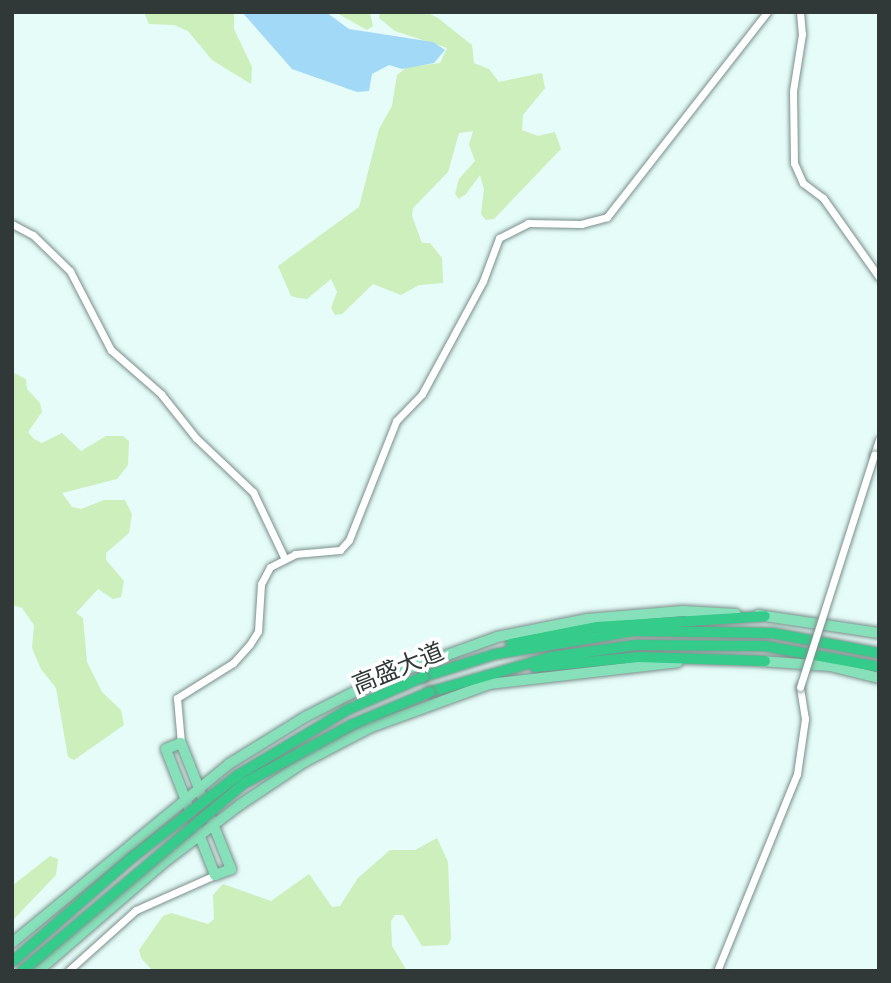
<!DOCTYPE html>
<meta charset="utf-8">
<style>
body{margin:0}
#map{position:relative;width:891px;height:983px;overflow:hidden;background:#e5fcf8;font-family:Inter,"Noto Sans SC",sans-serif}
div>[style]{position:absolute}
.green>*{inset:0;background:#ccefbb}
.water>*{inset:0;background:#a1d9f7}
.roads{filter:drop-shadow(0 0 2px #7a8f8b) drop-shadow(0 0 2px #7a8f8b)}
.minor>*{height:7px;margin:-3.5px;padding:0 3.5px;transform-origin:3.5px;border-radius:3.5px;background:#fff}
.major>*{height:10px;margin:-5px;padding:0 5px;transform-origin:5px;border-radius:5px;background:#86e0b9}
.highway>*{height:10px;margin:-5px;padding:0 5px;transform-origin:5px;border-radius:5px;background:#35cc8b}
.bridges{filter:drop-shadow(0 0 2px #7a8f8b) drop-shadow(0 0 2px #7a8f8b)}
.minor-bridge>*{height:7px;margin:-3.5px;padding:0 3.5px;transform-origin:3.5px;border-radius:3.5px;background:#fff}
.highway-bridge>*{height:10px;margin:-5px;padding:0 5px;transform-origin:5px;border-radius:5px;background:#35cc8b}
span{translate:-50% -50%;white-space:nowrap;text-align:center;line-height:1.15;-webkit-text-stroke:7px #fff;paint-order:stroke}
.street-label{font-size:24px;color:#303937}
.frame{position:absolute;inset:0;border:14px solid #303937;pointer-events:none}
</style>
<div id="map">
<div class="green">
<i style="clip-path:polygon(144px 12px,234px 12px,234px 29px,252px 67px,251px 84px,212px 60px,188px 31px,174px 25px,149px 24px)"></i>
<i style="clip-path:polygon(335px 12px,370px 12px,373px 26px,367px 30px)"></i>
<i style="clip-path:polygon(380px 12px,426px 12px,438px 18px,472px 45px,474px 63px,489px 69px,499px 82px,542px 73px,545px 88px,523px 115px,522px 130px,538px 136px,555px 132px,561px 149px,494px 219px,486px 220px,481px 214px,484px 189px,480px 175px,466px 194px,459px 199px,455px 194px,459px 179px,475px 161px,469px 145px,473px 131px,459px 133px,448px 172px,413px 208px,412px 216px,422px 243px,430px 243px,442px 258px,443px 283px,419px 285px,401px 295px,373px 284px,342px 314px,335px 315px,331px 308px,337px 292px,331px 279px,307px 299px,298px 298px,291px 296px,278px 266px,359px 207px,379px 129px,392px 106px,397px 75px,407px 67px,440px 63px,447px 48px,395px 31px,379px 18px)"></i>
<i style="clip-path:polygon(12px 372px,26px 379px,27px 389px,40px 403px,42px 412px,28px 432px,34px 439px,42px 443px,62px 433px,81px 451px,106px 436px,123px 436px,129px 441px,128px 465px,117px 479px,62px 493px,72px 507px,81px 509px,104px 500px,125px 500px,132px 514px,129px 533px,106px 553px,106px 560px,124px 581px,121px 597px,113px 599px,98px 589px,76px 613px,83px 618px,87px 662px,102px 692px,121px 710px,124px 725px,74px 760px,68px 757px,56px 688px,41px 669px,32px 648px,34px 625px,22px 608px,12px 605px)"></i>
<i style="clip-path:polygon(437px 838px,448px 862px,451px 939px,448px 945px,422px 946px,403px 915px,395px 915px,391px 921px,392px 946px,407px 971px,153px 971px,141px 958px,139px 950px,163px 916px,171px 913px,208px 924px,214px 919px,213px 895px,223px 884px,271px 901px,309px 874px,332px 907px,340px 906px,358px 878px,390px 850px,415px 850px)"></i>
<i style="clip-path:polygon(50px 856px,58px 859px,56px 875px,12px 921px,12px 886px)"></i>
</div>
<div class="water">
<i style="clip-path:polygon(242px 12px,326px 12px,349px 29px,433px 42px,445px 50px,434px 63px,402px 69px,389px 65px,372px 74px,369px 91px,357px 92px,292px 69px)"></i>
</div>
<div class="roads">
<div class="minor">
<i style="left:800px;top:12px;width:22px;rotate:85deg"></i>
<i style="left:802px;top:34px;width:58px;rotate:99deg"></i>
<i style="left:793px;top:91px;width:72px;rotate:89.2deg"></i>
<i style="left:794px;top:163px;width:22px;rotate:66deg"></i>
<i style="left:803px;top:183px;width:25px;rotate:37deg"></i>
<i style="left:823px;top:198px;width:97px;rotate:54.7deg"></i>
<i style="left:12px;top:224px;width:24px;rotate:28deg"></i>
<i style="left:33px;top:235px;width:52px;rotate:44.2deg"></i>
<i style="left:70px;top:271px;width:89px;rotate:62.6deg"></i>
<i style="left:111px;top:350px;width:67px;rotate:41.3deg"></i>
<i style="left:161px;top:394px;width:56px;rotate:51.5deg"></i>
<i style="left:196px;top:438px;width:79px;rotate:43.5deg"></i>
<i style="left:253px;top:492px;width:72px;rotate:64.5deg"></i>
<i style="left:874px;top:455px;width:16px;rotate:-72deg"></i>
<i style="left:181px;top:743px;width:45px;rotate:-95.1deg"></i>
<i style="left:177px;top:698px;width:66px;rotate:-32deg"></i>
<i style="left:233px;top:663px;width:25px;rotate:-48deg"></i>
<i style="left:250px;top:644px;width:15px;rotate:-58deg"></i>
<i style="left:258px;top:631px;width:47px;rotate:-86.3deg"></i>
<i style="left:261px;top:584px;width:19px;rotate:-62deg"></i>
<i style="left:270px;top:567px;width:28px;rotate:-27deg"></i>
<i style="left:295px;top:554px;width:45px;rotate:-5.1deg"></i>
<i style="left:340px;top:550px;width:13px;rotate:-48deg"></i>
<i style="left:349px;top:540px;width:128px;rotate:-68.4deg"></i>
<i style="left:396px;top:421px;width:37px;rotate:-46deg"></i>
<i style="left:422px;top:394px;width:128px;rotate:-61.6deg"></i>
<i style="left:483px;top:281px;width:46px;rotate:-69.6deg"></i>
<i style="left:499px;top:238px;width:33px;rotate:-27deg"></i>
<i style="left:528px;top:223px;width:53px;rotate:1.1deg"></i>
<i style="left:581px;top:224px;width:27px;rotate:-15deg"></i>
<i style="left:607px;top:217px;width:260px;rotate:-52deg"></i>
<i style="left:68px;top:971px;width:91px;rotate:-41.9deg"></i>
<i style="left:136px;top:910px;width:86px;rotate:-23.9deg"></i>
<i style="left:717px;top:971px;width:213px;rotate:-67.9deg"></i>
<i style="left:797px;top:774px;width:56px;rotate:-81.7deg"></i>
<i style="left:805px;top:719px;width:32px;rotate:-99deg"></i>
</div>
<div class="major">
<i style="left:758px;top:615px;width:122px;rotate:8.5deg"></i>
<i style="left:760px;top:661px;width:70px;rotate:4.1deg"></i>
<i style="left:830px;top:666px;width:50px;rotate:13.8deg"></i>
<i style="left:181px;top:743px;width:136px;rotate:68.4deg"></i>
<i style="left:231px;top:869px;width:17px;rotate:159deg"></i>
<i style="left:215px;top:875px;width:135px;rotate:-111.3deg"></i>
<i style="left:166px;top:749px;width:16px;rotate:-22deg"></i>
<i style="left:12px;top:943px;width:281px;rotate:-39.5deg"></i>
<i style="left:229px;top:764px;width:89px;rotate:-31.7deg"></i>
<i style="left:305px;top:717px;width:84px;rotate:-26.9deg"></i>
<i style="left:380px;top:679px;width:124px;rotate:-19.7deg"></i>
<i style="left:497px;top:637px;width:92px;rotate:-11.3deg"></i>
<i style="left:587px;top:619px;width:96px;rotate:-4.8deg"></i>
<i style="left:683px;top:611px;width:53px;rotate:3.2deg"></i>
<i style="left:38px;top:971px;width:165px;rotate:-40.8deg"></i>
<i style="left:163px;top:863px;width:98px;rotate:-37.1deg"></i>
<i style="left:241px;top:804px;width:76px;rotate:-33.7deg"></i>
<i style="left:304px;top:762px;width:76px;rotate:-27.6deg"></i>
<i style="left:371px;top:727px;width:126px;rotate:-20deg"></i>
<i style="left:489px;top:684px;width:190px;rotate:-6.6deg"></i>
</div>
<div class="highway">
<i style="left:511px;top:644px;width:88px;rotate:-11.2deg"></i>
<i style="left:597px;top:627px;width:168px;rotate:-3.7deg"></i>
<i style="left:535px;top:667px;width:103px;rotate:-5.5deg"></i>
<i style="left:638px;top:657px;width:127px;rotate:1.8deg"></i>
<i style="left:423px;top:677px;width:77px;rotate:-17.5deg"></i>
<i style="left:496px;top:654px;width:139px;rotate:-9.5deg"></i>
<i style="left:633px;top:631px;width:139px;rotate:0.8deg"></i>
<i style="left:772px;top:633px;width:109px;rotate:10.6deg"></i>
<i style="left:430px;top:692px;width:126px;rotate:-16.1deg"></i>
<i style="left:551px;top:657px;width:86px;rotate:-8deg"></i>
<i style="left:636px;top:645px;width:129px;rotate:0.4deg"></i>
<i style="left:765px;top:646px;width:116px;rotate:10.4deg"></i>
</div>
</div>
<div class="bridges">
<div class="minor-bridge">
<i style="left:800px;top:687px;width:244px;rotate:-72.3deg"></i>
</div>
<div class="highway-bridge">
<i style="left:12px;top:962px;width:160px;rotate:-41deg"></i>
<i style="left:133px;top:857px;width:133px;rotate:-38deg"></i>
<i style="left:238px;top:775px;width:127px;rotate:-30.8deg"></i>
<i style="left:347px;top:710px;width:83px;rotate:-23.5deg"></i>
<i style="left:22px;top:971px;width:289px;rotate:-40.2deg"></i>
<i style="left:243px;top:784px;width:125px;rotate:-28.6deg"></i>
<i style="left:353px;top:724px;width:83px;rotate:-22.6deg"></i>
</div>
</div>
<div class="street-label">
<span style="left:398px;top:668px;rotate:-22deg">高盛大道</span>
</div>
<div class="frame"></div>
</div>
